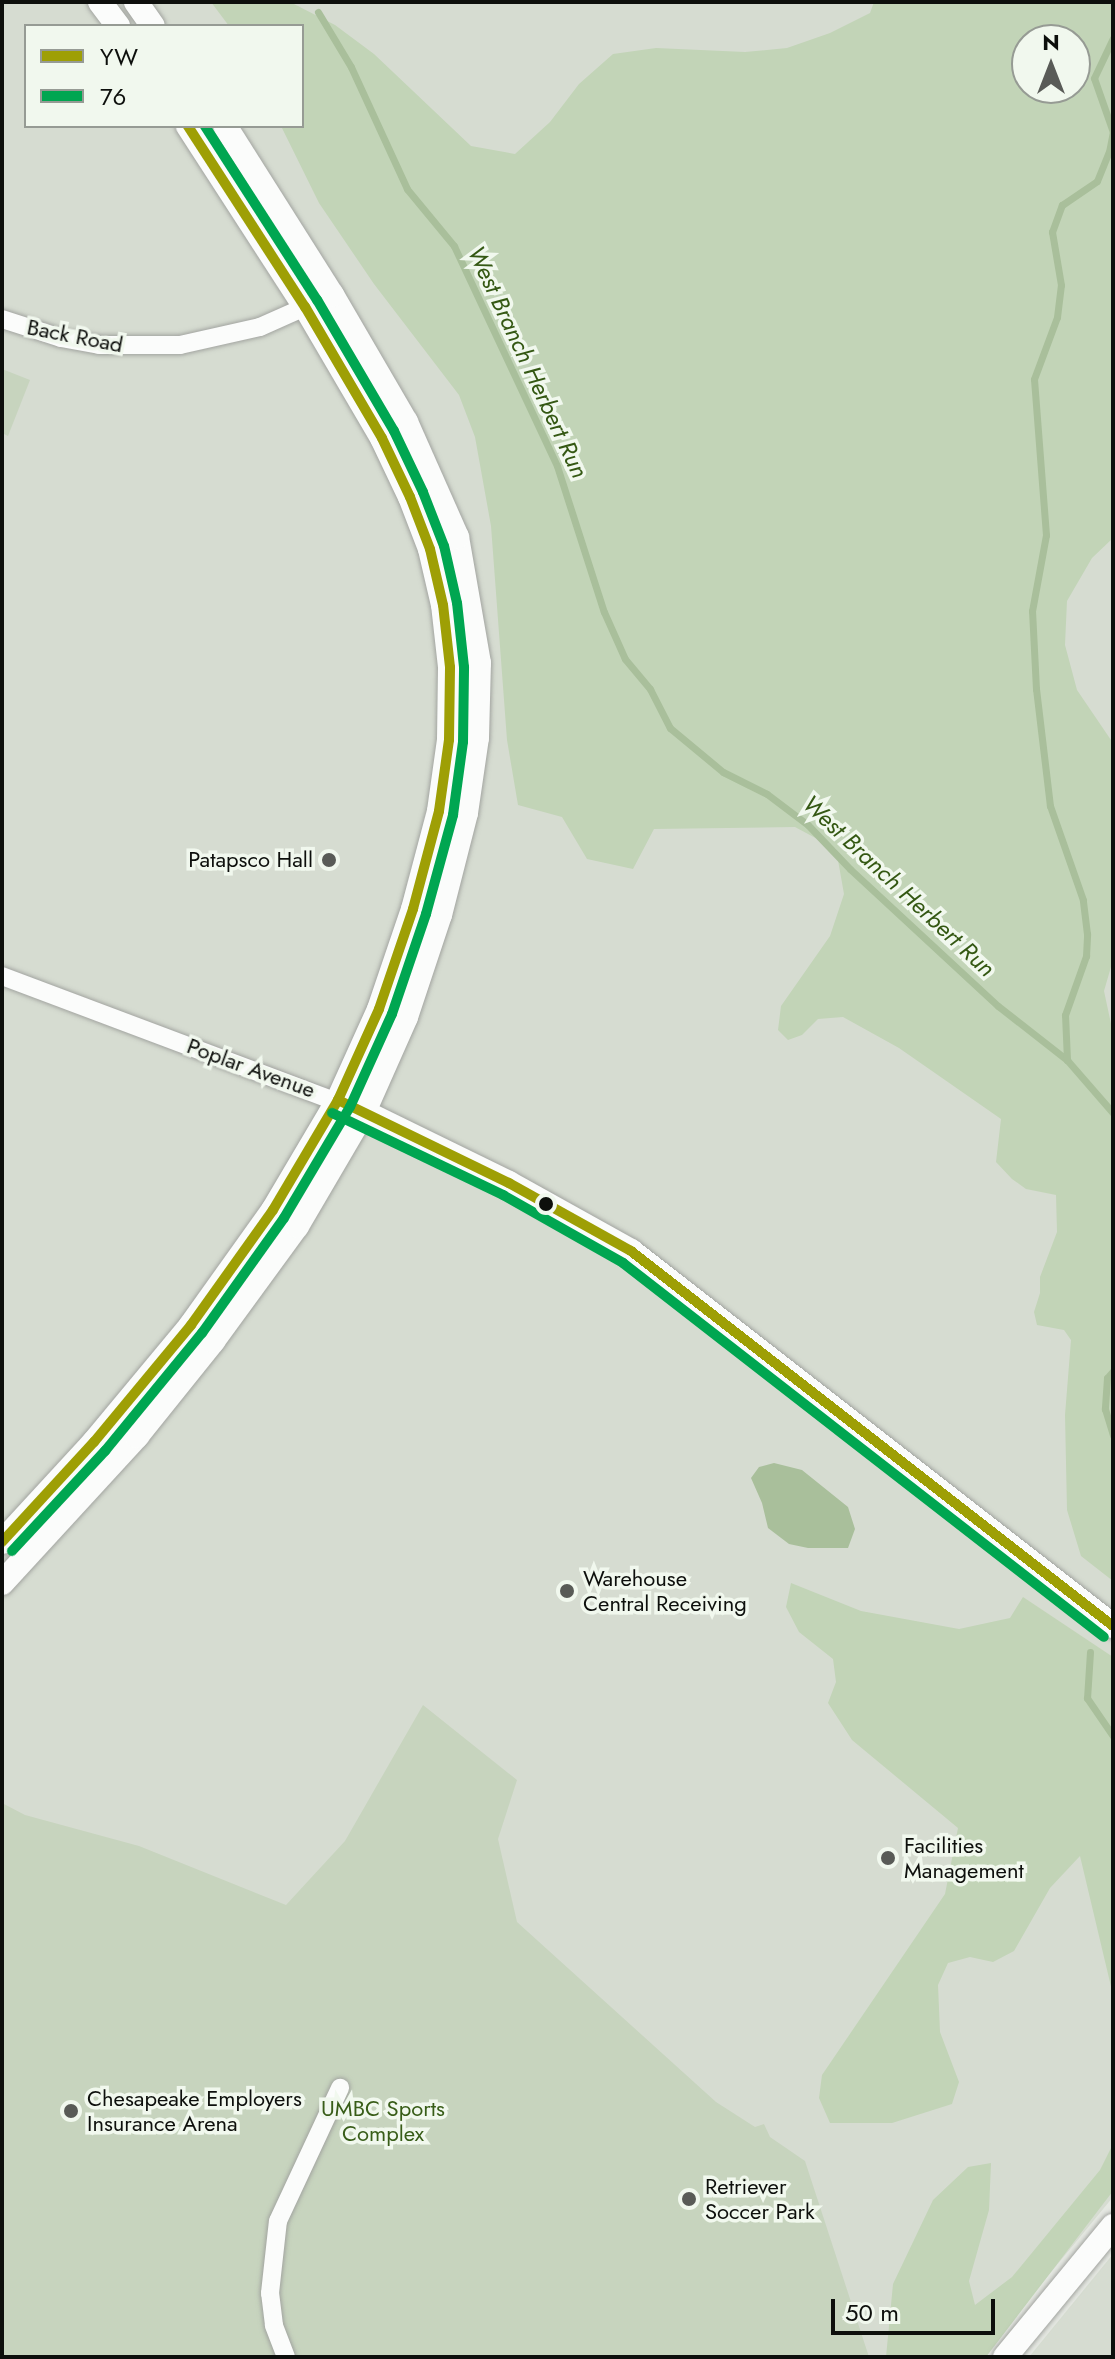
<!DOCTYPE html>
<style>
body{margin:0}
#map{position:relative;width:1115px;height:2359px;overflow:hidden;background:#e5e8e2;font-family:Jost,sans-serif}
div>[style]{position:absolute}
.built>*{inset:0;background:#d6dcd1}
.green>*{inset:0;background:#c7d4be}
.forest>*{inset:0;background:#c2d4b7}
.water>*{inset:0;background:#a9bf9b}
.stream>*{height:7px;margin:-3.5px;padding:0 3.5px;transform-origin:3.5px;border-radius:3.5px;background:#a9bf9b}
.roads{filter:drop-shadow(0 0 2px #a2a4a0) drop-shadow(0 0 2px #a2a4a0)}
.minor>*{height:18px;margin:-9px;padding:0 9px;transform-origin:9px;border-radius:9px;background:#fbfcfb}
.tertiary>*{height:24px;margin:-12px;padding:0 12px;transform-origin:12px;border-radius:12px;background:#fbfcfb}
.bus-1>*{height:10px;margin:-5px;padding:0 5px;transform-origin:5px;border-radius:5px;background:#9e9f05}
.bus-2>*{height:10px;margin:-5px;padding:0 5px;transform-origin:5px;border-radius:5px;background:#00a651}
.dots>*{width:22px;height:22px;translate:-50% -50%;box-sizing:border-box;border:4px solid #f1f8ee;border-radius:50%}
span{translate:-50% -50%;white-space:nowrap;text-align:center;line-height:1.15;-webkit-text-stroke:7px #f1f8ee;paint-order:stroke}
.street-label{font-size:22px;color:#0d0f0c}
.poi-label{font-size:22px;color:#0d0f0c}
.right{translate:-100% -50%;text-align:right}
.left{translate:0 -50%;text-align:left}
.park-label{font-size:22px;color:#385d18}
.water-label{font-size:24px;color:#345813;font-style:italic}
.frame{position:absolute;inset:0;border:4px solid #0d0f0c;pointer-events:none}
.legend{position:absolute;left:24px;top:24px;width:280px;height:104px;box-sizing:border-box;background:#f1f8ee;border:2px solid #969b94;margin:0;padding:10px 14px;list-style:none;font-size:24px;color:#0d0f0c}
.legend li{display:flex;align-items:center;gap:16px;height:40px}
.legend b{width:40px;border:2px solid #969b94}
.north{position:absolute;left:1011px;top:24px;width:80px;height:80px;box-sizing:border-box;background:#f1f8ee;border:2px solid #969b94;border-radius:50%;rotate:0deg;font-size:22px;font-weight:700;line-height:32px;text-align:center;color:#0d0f0c}
.north::after{content:'';display:block;margin:auto;width:28px;height:36px;background:#595b57;clip-path:polygon(50% 0,100% 100%,50% 72%,0 100%)}
.scale{position:absolute;left:831px;top:2299px;width:164px;height:36px;box-sizing:border-box;border:4px solid #0d0f0c;border-top:0;padding-left:10px;font-size:24px;line-height:28px;white-space:nowrap;color:#0d0f0c;-webkit-text-stroke:6px #f1f8ee;paint-order:stroke}
</style>
<div id="map">
<div class="built">
<i style="clip-path:polygon(evenodd,2px 2px,967px 2px,1113px 294px,1113px 2197px,981px 2357px,2px 2357px,2px 2px,26px 26px,302px 26px,302px 126px,26px 126px,26px 26px)"></i>
<i style="clip-path:polygon(1113px 2254px,1113px 2357px,1029px 2357px)"></i>
</div>
<div class="green">
<i style="clip-path:polygon(2px 369px,30px 380px,8px 436px,2px 433px)"></i>
<i style="clip-path:polygon(423px 1705px,517px 1780px,498px 1839px,517px 1922px,716px 2102px,755px 2127px,764px 2124px,770px 2137px,805px 2161px,869px 2357px,2px 2357px,2px 1803px,25px 1815px,139px 1846px,286px 1905px,345px 1841px)"></i>
</div>
<div class="forest">
<i style="clip-path:polygon(evenodd,211px 2px,290px 2px,335px 25px,374px 54px,471px 146px,515px 154px,550px 122px,579px 84px,613px 54px,656px 48px,745px 52px,787px 48px,830px 33px,870px 13px,874px 2px,1113px 2px,1113px 538px,1092px 558px,1067px 601px,1065px 645px,1077px 690px,1113px 743px,1113px 960px,1104px 991px,1113px 1033px,1113px 1581px,1081px 1556px,1067px 1510px,1065px 1415px,1071px 1340px,1064px 1330px,1037px 1325px,1034px 1312px,1040px 1293px,1040px 1277px,1057px 1232px,1056px 1195px,1026px 1189px,1012px 1179px,996px 1162px,1001px 1119px,899px 1048px,843px 1017px,818px 1019px,802px 1035px,788px 1040px,778px 1030px,781px 1006px,830px 936px,844px 894px,836px 849px,795px 827px,654px 829px,633px 869px,587px 859px,562px 817px,518px 805px,507px 740px,491px 526px,475px 437px,459px 395px,374px 284px,319px 203px,281px 126px,302px 126px,302px 26px,229px 26px,211px 2px,1027px 40px,1075px 40px,1075px 88px,1027px 88px,1027px 40px)"></i>
<i style="clip-path:polygon(791px 1583px,861px 1611px,959px 1629px,1010px 1618px,1023px 1597px,1113px 1657px,1113px 1995px,1080px 1856px,1050px 1888px,1014px 1951px,993px 1962px,970px 1957px,948px 1963px,938px 1985px,940px 2032px,959px 2082px,952px 2104px,892px 2123px,830px 2123px,819px 2098px,822px 2075px,945px 1894px,958px 1828px,852px 1740px,828px 1703px,836px 1682px,833px 1659px,799px 1632px,786px 1607px)"></i>
<i style="clip-path:polygon(1113px 2144px,1113px 2191px,986px 2357px,886px 2357px,893px 2284px,933px 2200px,968px 2167px,991px 2163px,989px 2210px,969px 2281px,975px 2305px,1012px 2277px,1100px 2170px)"></i>
</div>
<div class="water">
<i style="clip-path:polygon(774px 1463px,802px 1470px,848px 1507px,855px 1529px,848px 1548px,808px 1548px,789px 1544px,768px 1528px,762px 1503px,751px 1478px,759px 1467px)"></i>
</div>
<div class="stream">
<i style="left:318px;top:12px;width:64px;rotate:59deg"></i>
<i style="left:351px;top:67px;width:134px;rotate:65.3deg"></i>
<i style="left:407px;top:189px;width:74px;rotate:50.5deg"></i>
<i style="left:454px;top:246px;width:243px;rotate:64.9deg"></i>
<i style="left:557px;top:466px;width:153px;rotate:72.2deg"></i>
<i style="left:604px;top:612px;width:51px;rotate:65.9deg"></i>
<i style="left:625px;top:659px;width:39px;rotate:50deg"></i>
<i style="left:650px;top:689px;width:44px;rotate:62.9deg"></i>
<i style="left:670px;top:728px;width:69px;rotate:39.7deg"></i>
<i style="left:723px;top:772px;width:49px;rotate:26.6deg"></i>
<i style="left:767px;top:794px;width:51px;rotate:37.1deg"></i>
<i style="left:808px;top:825px;width:61px;rotate:46.3deg"></i>
<i style="left:850px;top:869px;width:202px;rotate:42.8deg"></i>
<i style="left:998px;top:1006px;width:88px;rotate:38deg"></i>
<i style="left:1067px;top:1060px;width:70px;rotate:49deg"></i>
<i style="left:1067px;top:1060px;width:45px;rotate:-92.5deg"></i>
<i style="left:1065px;top:1015px;width:63px;rotate:-70.4deg"></i>
<i style="left:1086px;top:956px;width:22px;rotate:-87deg"></i>
<i style="left:1087px;top:934px;width:34px;rotate:-97deg"></i>
<i style="left:1083px;top:900px;width:100px;rotate:-109.3deg"></i>
<i style="left:1050px;top:806px;width:118px;rotate:-96.8deg"></i>
<i style="left:1036px;top:689px;width:78px;rotate:-92.9deg"></i>
<i style="left:1032px;top:611px;width:77px;rotate:-79.6deg"></i>
<i style="left:1046px;top:535px;width:156px;rotate:-94.4deg"></i>
<i style="left:1034px;top:379px;width:66px;rotate:-69.6deg"></i>
<i style="left:1057px;top:317px;width:32px;rotate:-83deg"></i>
<i style="left:1061px;top:285px;width:54px;rotate:-99.6deg"></i>
<i style="left:1052px;top:232px;width:29px;rotate:-70deg"></i>
<i style="left:1062px;top:205px;width:42px;rotate:-34.4deg"></i>
<i style="left:1097px;top:181px;width:31px;rotate:-68deg"></i>
<i style="left:1109px;top:152px;width:20px;rotate:-79deg"></i>
<i style="left:1113px;top:132px;width:57px;rotate:-109.4deg"></i>
<i style="left:1094px;top:78px;width:44px;rotate:-64.6deg"></i>
<i style="left:1113px;top:1371px;width:9px;rotate:131deg"></i>
<i style="left:1107px;top:1378px;width:31px;rotate:94deg"></i>
<i style="left:1105px;top:1409px;width:28px;rotate:73deg"></i>
<i style="left:1090px;top:1652px;width:46px;rotate:93.7deg"></i>
<i style="left:1087px;top:1698px;width:46px;rotate:55.6deg"></i>
</div>
<div class="roads">
<div class="minor">
<i style="left:2px;top:319px;width:62px;rotate:17.9deg"></i>
<i style="left:61px;top:338px;width:39px;rotate:10deg"></i>
<i style="left:99px;top:345px;width:81px"></i>
<i style="left:180px;top:345px;width:82px;rotate:-12.7deg"></i>
<i style="left:260px;top:327px;width:79px;rotate:-24deg"></i>
<i style="left:2px;top:976px;width:387px;rotate:20.6deg"></i>
<i style="left:286px;top:2357px;width:34px;rotate:-111deg"></i>
<i style="left:274px;top:2325px;width:32px;rotate:-97deg"></i>
<i style="left:270px;top:2293px;width:72px;rotate:-83.7deg"></i>
<i style="left:278px;top:2221px;width:147px;rotate:-65deg"></i>
</div>
<div class="tertiary">
<i style="left:100px;top:2px;width:30px;rotate:53deg"></i>
<i style="left:136px;top:2px;width:29px;rotate:55deg"></i>
<i style="left:364px;top:1112px;width:161px;rotate:26.1deg"></i>
<i style="left:509px;top:1183px;width:140px;rotate:29.1deg"></i>
<i style="left:631px;top:1251px;width:611px;rotate:37.88deg"></i>
<i style="left:2px;top:1542px;width:136px;rotate:-47.4deg"></i>
<i style="left:94px;top:1442px;width:152px;rotate:-50.3deg"></i>
<i style="left:191px;top:1325px;width:141px;rotate:-54.5deg"></i>
<i style="left:273px;top:1210px;width:128px;rotate:-59.4deg"></i>
<i style="left:338px;top:1100px;width:100px;rotate:-65.7deg"></i>
<i style="left:379px;top:1009px;width:106px;rotate:-71.2deg"></i>
<i style="left:413px;top:909px;width:101px;rotate:-75.1deg"></i>
<i style="left:439px;top:811px;width:72px;rotate:-82deg"></i>
<i style="left:449px;top:740px;width:73px;rotate:-89.2deg"></i>
<i style="left:450px;top:667px;width:62px;rotate:-96.4deg"></i>
<i style="left:443px;top:605px;width:57px;rotate:-103.1deg"></i>
<i style="left:430px;top:549px;width:56px;rotate:-111deg"></i>
<i style="left:410px;top:497px;width:65px;rotate:-115.4deg"></i>
<i style="left:382px;top:438px;width:152px;rotate:-120.4deg"></i>
<i style="left:305px;top:307px;width:216px;rotate:-122.9deg"></i>
<i style="left:2px;top:1583px;width:200px;rotate:-47.4deg"></i>
<i style="left:137px;top:1436px;width:122px;rotate:-51.3deg"></i>
<i style="left:213px;top:1341px;width:142px;rotate:-53.9deg"></i>
<i style="left:297px;top:1226px;width:132px;rotate:-59.6deg"></i>
<i style="left:364px;top:1112px;width:104px;rotate:-66.1deg"></i>
<i style="left:406px;top:1017px;width:108px;rotate:-71.6deg"></i>
<i style="left:440px;top:915px;width:105px;rotate:-75.7deg"></i>
<i style="left:466px;top:813px;width:76px;rotate:-81.7deg"></i>
<i style="left:477px;top:738px;width:75px;rotate:-88.5deg"></i>
<i style="left:479px;top:663px;width:128px;rotate:-99.9deg"></i>
<i style="left:457px;top:537px;width:126px;rotate:-113.9deg"></i>
<i style="left:406px;top:422px;width:147px;rotate:-120.2deg"></i>
<i style="left:332px;top:295px;width:200px;rotate:-122.3deg"></i>
<i style="left:1005px;top:2357px;width:170px;rotate:-50.5deg"></i>
</div>
</div>
<div class="bus-1">
<i style="left:338px;top:1100px;width:190px;rotate:25.9deg"></i>
<i style="left:509px;top:1183px;width:140px;rotate:29.1deg"></i>
<i style="left:631px;top:1251px;width:611px;rotate:37.88deg"></i>
<i style="left:2px;top:1542px;width:136px;rotate:-47.4deg"></i>
<i style="left:94px;top:1442px;width:152px;rotate:-50.3deg"></i>
<i style="left:191px;top:1325px;width:141px;rotate:-54.5deg"></i>
<i style="left:273px;top:1210px;width:128px;rotate:-59.4deg"></i>
<i style="left:338px;top:1100px;width:100px;rotate:-65.7deg"></i>
<i style="left:379px;top:1009px;width:106px;rotate:-71.2deg"></i>
<i style="left:413px;top:909px;width:101px;rotate:-75.1deg"></i>
<i style="left:439px;top:811px;width:72px;rotate:-82deg"></i>
<i style="left:449px;top:740px;width:73px;rotate:-89.2deg"></i>
<i style="left:450px;top:667px;width:62px;rotate:-96.4deg"></i>
<i style="left:443px;top:605px;width:57px;rotate:-103.1deg"></i>
<i style="left:430px;top:549px;width:56px;rotate:-111deg"></i>
<i style="left:410px;top:497px;width:65px;rotate:-115.4deg"></i>
<i style="left:382px;top:438px;width:152px;rotate:-120.4deg"></i>
<i style="left:305px;top:307px;width:216px;rotate:-122.9deg"></i>
</div>
<div class="bus-2">
<i style="left:332px;top:1113px;width:190px;rotate:25.6deg"></i>
<i style="left:503px;top:1195px;width:138px;rotate:29.5deg"></i>
<i style="left:623px;top:1263px;width:609px;rotate:37.87deg"></i>
<i style="left:12px;top:1551px;width:137px;rotate:-47.1deg"></i>
<i style="left:105px;top:1451px;width:153px;rotate:-50.6deg"></i>
<i style="left:202px;top:1333px;width:141px;rotate:-54.5deg"></i>
<i style="left:284px;top:1218px;width:129px;rotate:-59.3deg"></i>
<i style="left:350px;top:1107px;width:102px;rotate:-65.7deg"></i>
<i style="left:392px;top:1014px;width:106px;rotate:-71.2deg"></i>
<i style="left:426px;top:914px;width:103px;rotate:-74.7deg"></i>
<i style="left:453px;top:815px;width:74px;rotate:-82.2deg"></i>
<i style="left:463px;top:742px;width:75px;rotate:-89.2deg"></i>
<i style="left:464px;top:667px;width:64px;rotate:-96.2deg"></i>
<i style="left:457px;top:603px;width:58px;rotate:-102.8deg"></i>
<i style="left:444px;top:546px;width:58px;rotate:-111.3deg"></i>
<i style="left:423px;top:492px;width:68px;rotate:-115.4deg"></i>
<i style="left:394px;top:431px;width:152px;rotate:-120.4deg"></i>
<i style="left:317px;top:300px;width:207px;rotate:-122.8deg"></i>
</div>
<div class="dots">
<i style="left:329px;top:860px;background:#595b57"></i>
<i style="left:546px;top:1204px;background:#0d0f0c"></i>
<i style="left:567px;top:1591px;background:#595b57"></i>
<i style="left:888px;top:1858px;background:#595b57"></i>
<i style="left:71px;top:2111px;background:#595b57"></i>
<i style="left:689px;top:2199px;background:#595b57"></i>
</div>
<div class="street-label">
<span style="left:75px;top:336px;rotate:11deg">Back Road</span>
<span style="left:251px;top:1068px;rotate:20deg">Poplar Avenue</span>
</div>
<div class="poi-label">
<span class="right" style="left:313px;top:860px">Patapsco Hall</span>
<span class="left" style="left:583px;top:1591px">Warehouse<br>Central Receiving</span>
<span class="left" style="left:904px;top:1858px">Facilities<br>Management</span>
<span class="left" style="left:87px;top:2111px">Chesapeake Employers<br>Insurance Arena</span>
<span class="left" style="left:705px;top:2199px">Retriever<br>Soccer Park</span>
</div>
<div class="park-label">
<span style="left:383px;top:2121px">UMBC Sports<br>Complex</span>
</div>
<div class="water-label">
<span style="left:528px;top:362px;rotate:65deg">West Branch Herbert Run</span>
<span style="left:899px;top:886px;rotate:43deg">West Branch Herbert Run</span>
</div>
<div class="frame"></div>
<ul class="legend">
<li><b style="height:10px;background:#9e9f05"></b>YW</li>
<li><b style="height:10px;background:#00a651"></b>76</li>
</ul>
<div class="north">N</div>
<div class="scale">50 m</div>
</div>
